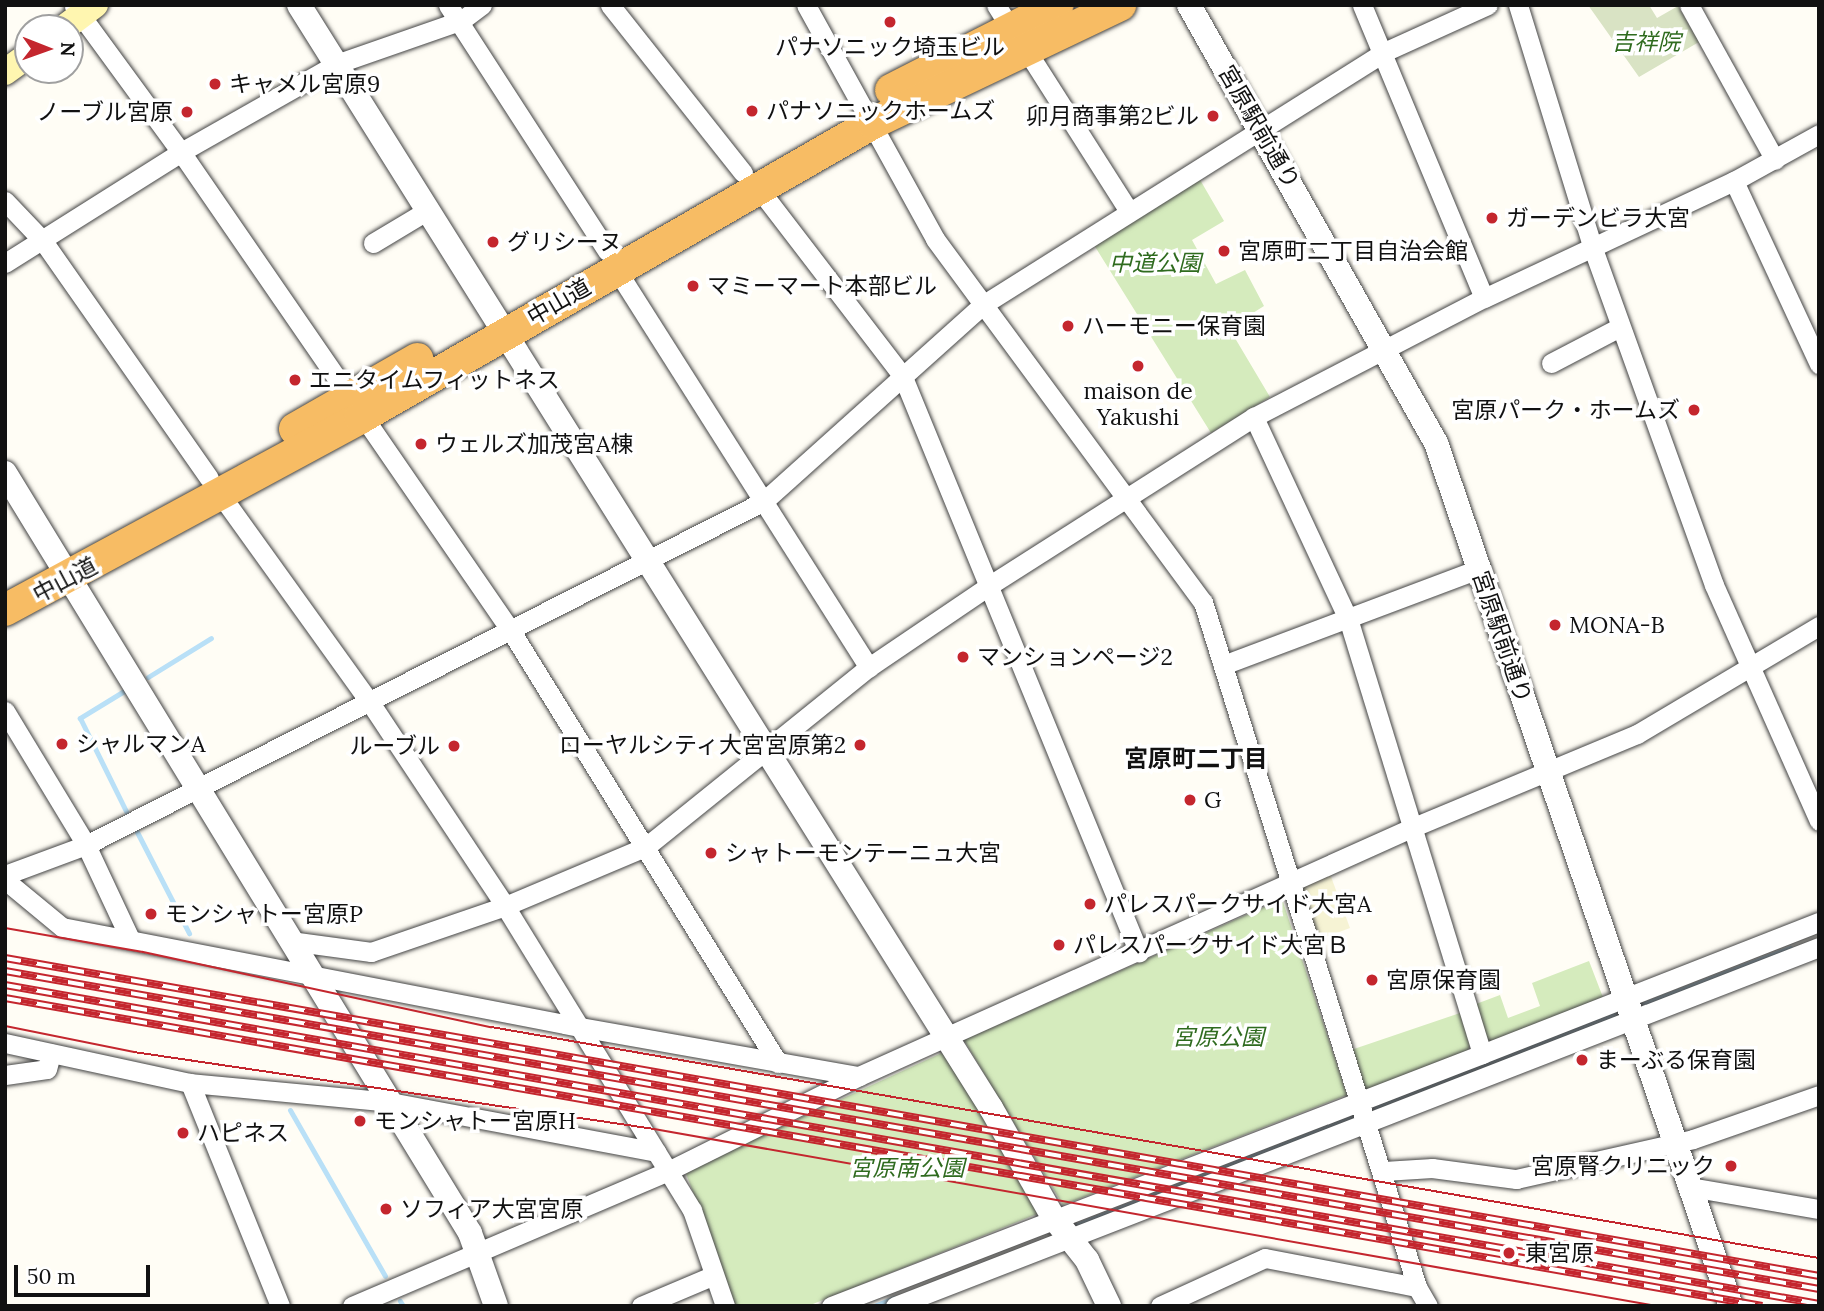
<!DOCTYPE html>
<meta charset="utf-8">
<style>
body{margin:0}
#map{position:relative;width:1824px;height:1311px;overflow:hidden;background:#fffdf5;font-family:Lora,"Noto Sans JP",serif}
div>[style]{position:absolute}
.farmland>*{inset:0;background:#f6f3d4}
.green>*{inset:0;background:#d5ebbd}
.cemetery>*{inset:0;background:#d9e3c4}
.stream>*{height:5px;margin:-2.5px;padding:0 2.5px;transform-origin:2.5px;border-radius:2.5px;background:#b9e0f7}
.roads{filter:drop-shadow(0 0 2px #444) drop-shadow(0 0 2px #444)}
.minor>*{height:19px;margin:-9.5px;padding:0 9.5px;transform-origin:9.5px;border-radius:9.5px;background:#fff}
.tertiary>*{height:24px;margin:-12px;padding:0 12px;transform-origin:12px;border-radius:12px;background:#fff}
.secondary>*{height:26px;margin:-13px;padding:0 13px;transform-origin:13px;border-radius:13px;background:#fff6b0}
.trunk>*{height:32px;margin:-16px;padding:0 16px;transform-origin:16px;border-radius:16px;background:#f7bc64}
.tram>*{height:2px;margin:-1px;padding:0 1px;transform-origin:1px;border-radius:1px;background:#c4262e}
.rail>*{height:8px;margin-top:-4px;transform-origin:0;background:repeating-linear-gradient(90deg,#fff 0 16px,#c4262e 0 32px);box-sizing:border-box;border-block:2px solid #c4262e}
.dots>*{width:19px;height:19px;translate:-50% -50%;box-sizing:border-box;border:4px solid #fff;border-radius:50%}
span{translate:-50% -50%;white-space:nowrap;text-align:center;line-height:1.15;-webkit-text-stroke:7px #fff;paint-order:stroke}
.park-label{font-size:23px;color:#2f6b1f;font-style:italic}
.poi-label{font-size:23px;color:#111}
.left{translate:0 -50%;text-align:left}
.right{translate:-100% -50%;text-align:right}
.street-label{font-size:23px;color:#111}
.neighbourhood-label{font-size:24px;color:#111;font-weight:700}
.frame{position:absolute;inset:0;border:7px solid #111;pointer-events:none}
.north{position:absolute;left:14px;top:14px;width:70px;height:70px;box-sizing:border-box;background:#fff;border:2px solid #a0a0a0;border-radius:50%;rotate:91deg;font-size:19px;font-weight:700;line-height:28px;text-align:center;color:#111}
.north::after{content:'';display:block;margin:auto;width:24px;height:32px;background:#c4262e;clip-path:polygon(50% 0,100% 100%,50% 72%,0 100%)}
.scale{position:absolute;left:14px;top:1265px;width:136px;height:32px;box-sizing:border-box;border:4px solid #111;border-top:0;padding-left:9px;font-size:21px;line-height:24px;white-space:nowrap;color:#111;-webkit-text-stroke:5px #fff;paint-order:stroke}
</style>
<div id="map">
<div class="farmland">
<i style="clip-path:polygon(1330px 874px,1350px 928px,1315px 941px,1298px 894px,1304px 885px)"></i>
</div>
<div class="green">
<i style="clip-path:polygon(1199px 178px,1224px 221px,1192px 240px,1216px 284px,1245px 270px,1264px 306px,1229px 328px,1270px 397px,1211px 433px,1094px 245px)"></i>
<i style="clip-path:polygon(1282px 899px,1347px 1095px,1063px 1205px,964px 1040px)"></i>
<i style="clip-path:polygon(1589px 961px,1604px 1000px,1490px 1044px,1481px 1040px,1468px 1007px,1500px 995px,1508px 1018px,1540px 1006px,1532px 983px)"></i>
<i style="clip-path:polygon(1460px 1013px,1470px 1044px,1467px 1053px,1370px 1091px,1363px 1087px,1351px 1050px)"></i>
<i style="clip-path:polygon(946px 1051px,1042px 1212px,808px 1306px,736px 1306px,685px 1171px)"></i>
</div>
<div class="cemetery">
<i style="clip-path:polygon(1588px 5px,1649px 5px,1657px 18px,1678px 6px,1699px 42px,1639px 77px)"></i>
</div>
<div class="stream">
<i style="left:148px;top:677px;width:74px;rotate:-31.8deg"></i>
<i style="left:124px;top:691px;width:52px;rotate:148.5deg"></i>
<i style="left:80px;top:718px;width:104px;rotate:63.7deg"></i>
<i style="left:137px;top:832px;width:114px;rotate:62.8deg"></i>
<i style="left:1636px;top:1007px;width:165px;rotate:-21deg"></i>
<i style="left:290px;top:1110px;width:191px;rotate:60.2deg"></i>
<i style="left:1069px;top:1228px;width:596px;rotate:-21.36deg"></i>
<i style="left:400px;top:1301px;width:6px;rotate:59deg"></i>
<i style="left:874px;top:1306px;width:22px;rotate:-22deg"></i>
</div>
<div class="roads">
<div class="minor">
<i style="left:448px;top:5px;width:293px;rotate:57.1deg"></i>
<i style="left:610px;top:5px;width:214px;rotate:51.6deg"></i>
<i style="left:806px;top:5px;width:267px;rotate:61.1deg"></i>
<i style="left:935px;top:239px;width:451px;rotate:53.6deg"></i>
<i style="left:1203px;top:602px;width:718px;rotate:72.65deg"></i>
<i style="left:1417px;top:1287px;width:22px;rotate:60deg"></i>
<i style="left:996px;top:5px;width:28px;rotate:58deg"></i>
<i style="left:1362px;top:5px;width:317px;rotate:67.4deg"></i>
<i style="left:1518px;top:5px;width:252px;rotate:72.9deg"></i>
<i style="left:1592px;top:246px;width:360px;rotate:70.2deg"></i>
<i style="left:1714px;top:585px;width:258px;rotate:66deg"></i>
<i style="left:1689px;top:5px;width:177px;rotate:61deg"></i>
<i style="left:74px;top:6px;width:181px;rotate:53.8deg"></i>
<i style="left:181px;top:152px;width:582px;rotate:55.44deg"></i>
<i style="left:511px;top:631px;width:508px;rotate:58.28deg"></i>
<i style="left:1025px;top:48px;width:193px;rotate:57.5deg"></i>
<i style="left:1734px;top:181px;width:202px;rotate:65.1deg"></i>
<i style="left:759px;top:189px;width:237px;rotate:52.5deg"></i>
<i style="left:903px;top:377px;width:622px;rotate:67.72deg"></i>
<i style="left:5px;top:201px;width:55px;rotate:46.5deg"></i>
<i style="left:43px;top:241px;width:289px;rotate:55deg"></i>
<i style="left:373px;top:243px;width:64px;rotate:-31deg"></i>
<i style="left:5px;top:263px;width:208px;rotate:-32.2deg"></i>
<i style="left:181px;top:152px;width:178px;rotate:-29.6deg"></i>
<i style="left:336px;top:64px;width:133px;rotate:-19.2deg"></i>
<i style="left:462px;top:20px;width:25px;rotate:-37deg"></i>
<i style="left:616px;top:269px;width:472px;rotate:57.6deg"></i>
<i style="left:1551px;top:363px;width:78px;rotate:-27.6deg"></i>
<i style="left:220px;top:494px;width:259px;rotate:54.3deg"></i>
<i style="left:371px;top:704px;width:242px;rotate:56.4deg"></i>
<i style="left:505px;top:906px;width:357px;rotate:58.4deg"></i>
<i style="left:692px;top:1210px;width:102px;rotate:71deg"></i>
<i style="left:1223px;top:665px;width:273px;rotate:-20.6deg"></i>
<i style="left:5px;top:711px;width:157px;rotate:58.8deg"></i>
<i style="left:86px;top:845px;width:102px;rotate:64.9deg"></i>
<i style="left:5px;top:875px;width:86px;rotate:-20.3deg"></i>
<i style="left:86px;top:845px;width:760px;rotate:-26.9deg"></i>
<i style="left:764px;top:501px;width:292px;rotate:-41.9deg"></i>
<i style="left:981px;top:306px;width:474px;rotate:-32.2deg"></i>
<i style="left:1382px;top:53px;width:116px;rotate:-24.4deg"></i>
<i style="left:5px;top:880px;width:74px;rotate:39.5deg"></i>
<i style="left:62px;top:927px;width:528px;rotate:10.93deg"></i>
<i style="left:580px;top:1027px;width:283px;rotate:10deg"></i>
<i style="left:290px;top:941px;width:82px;rotate:7.7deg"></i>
<i style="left:371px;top:952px;width:142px;rotate:-18.9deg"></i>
<i style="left:505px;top:906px;width:154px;rotate:-22.9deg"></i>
<i style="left:647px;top:846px;width:285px;rotate:-38.9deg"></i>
<i style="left:869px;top:667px;width:143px;rotate:-34.1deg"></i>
<i style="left:987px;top:587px;width:317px;rotate:-32.5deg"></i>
<i style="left:1254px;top:417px;width:259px;rotate:-27.4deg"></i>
<i style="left:1484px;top:298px;width:276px;rotate:-25.1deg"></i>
<i style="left:1734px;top:181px;width:97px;rotate:-28.9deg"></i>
<i style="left:5px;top:1043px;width:189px;rotate:12.2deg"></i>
<i style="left:190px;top:1083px;width:201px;rotate:5.4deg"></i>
<i style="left:390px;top:1102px;width:271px;rotate:10.6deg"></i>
<i style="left:1482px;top:1054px;width:362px;rotate:-21.4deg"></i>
<i style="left:5px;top:1075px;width:42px;rotate:-8.1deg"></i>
<i style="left:47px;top:1069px;width:16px;rotate:-75deg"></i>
<i style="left:190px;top:1083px;width:240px;rotate:68deg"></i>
<i style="left:1384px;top:1171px;width:48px;rotate:-3.6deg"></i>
<i style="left:1432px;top:1168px;width:85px;rotate:7.5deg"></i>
<i style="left:1516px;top:1179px;width:181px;rotate:-12.7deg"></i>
<i style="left:1693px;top:1139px;width:133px;rotate:-19.2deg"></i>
<i style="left:1690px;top:1187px;width:131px;rotate:9.7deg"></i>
<i style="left:352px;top:1306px;width:344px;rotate:-23.1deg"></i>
<i style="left:668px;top:1171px;width:213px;rotate:-26.4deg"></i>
<i style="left:859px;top:1076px;width:605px;rotate:-24.19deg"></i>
<i style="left:1411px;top:828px;width:245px;rotate:-22.6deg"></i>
<i style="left:1637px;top:734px;width:212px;rotate:-30.7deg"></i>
<i style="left:641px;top:1306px;width:79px;rotate:-23deg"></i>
<i style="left:831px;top:1306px;width:698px;rotate:-21.16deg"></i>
<i style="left:1482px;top:1054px;width:455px;rotate:-107.1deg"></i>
<i style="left:1348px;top:619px;width:223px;rotate:-115deg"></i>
<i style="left:895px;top:1306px;width:991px;rotate:-21.23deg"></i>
<i style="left:1160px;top:1306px;width:115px;rotate:-24.6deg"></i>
<i style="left:1265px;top:1258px;width:155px;rotate:10.8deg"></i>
</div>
<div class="tertiary">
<i style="left:299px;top:5px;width:1302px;rotate:57.9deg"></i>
<i style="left:991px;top:1108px;width:125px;rotate:60.4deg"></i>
<i style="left:1053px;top:1217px;width:55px;rotate:51.7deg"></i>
<i style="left:1087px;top:1260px;width:51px;rotate:64.4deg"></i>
<i style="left:1189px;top:5px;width:503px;rotate:60.58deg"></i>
<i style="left:1436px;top:443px;width:912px;rotate:71.13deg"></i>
<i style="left:5px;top:473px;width:891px;rotate:58.54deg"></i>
<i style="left:470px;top:1233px;width:77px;rotate:70.4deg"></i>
</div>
<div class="secondary">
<i style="left:64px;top:28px;width:39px;rotate:-37deg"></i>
<i style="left:5px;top:72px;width:29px;rotate:-36deg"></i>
</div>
<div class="trunk">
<i style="left:891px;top:90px;width:187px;rotate:-27deg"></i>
<i style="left:295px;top:429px;width:141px;rotate:-29.8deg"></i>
<i style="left:5px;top:610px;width:404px;rotate:-28.4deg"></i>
<i style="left:360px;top:418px;width:592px;rotate:-29.9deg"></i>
<i style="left:873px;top:123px;width:274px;rotate:-25.5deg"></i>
</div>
</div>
<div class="tram">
<i style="left:5px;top:928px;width:140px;rotate:9.9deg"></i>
<i style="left:143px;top:952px;width:356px;rotate:12.2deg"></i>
<i style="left:491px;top:1027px;width:1348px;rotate:9.87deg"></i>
<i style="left:5px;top:1026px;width:132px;rotate:11.4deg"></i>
<i style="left:134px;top:1052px;width:526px;rotate:8.42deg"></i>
<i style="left:654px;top:1129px;width:1018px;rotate:10.01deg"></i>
</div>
<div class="rail">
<i style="left:5px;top:958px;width:1842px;rotate:9.94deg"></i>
<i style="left:5px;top:971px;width:1842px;rotate:9.94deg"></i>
<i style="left:5px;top:985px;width:1842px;rotate:9.97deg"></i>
<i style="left:5px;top:998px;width:1784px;rotate:9.94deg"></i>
</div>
<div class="dots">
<i style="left:890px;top:22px;background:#c4262e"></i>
<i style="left:215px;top:84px;background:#c4262e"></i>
<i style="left:752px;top:111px;background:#c4262e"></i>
<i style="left:187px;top:112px;background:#c4262e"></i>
<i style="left:1213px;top:116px;background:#c4262e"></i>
<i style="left:1492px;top:218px;background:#c4262e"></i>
<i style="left:493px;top:242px;background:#c4262e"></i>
<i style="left:1224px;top:251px;background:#c4262e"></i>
<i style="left:693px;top:286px;background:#c4262e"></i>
<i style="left:1068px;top:326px;background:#c4262e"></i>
<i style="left:1138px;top:366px;background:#c4262e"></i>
<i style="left:295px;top:380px;background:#c4262e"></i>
<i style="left:1694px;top:410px;background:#c4262e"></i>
<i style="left:421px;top:444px;background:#c4262e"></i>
<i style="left:1555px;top:625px;background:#c4262e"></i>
<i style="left:963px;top:657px;background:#c4262e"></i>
<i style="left:62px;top:744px;background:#c4262e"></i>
<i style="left:860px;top:745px;background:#c4262e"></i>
<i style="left:454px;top:746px;background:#c4262e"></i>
<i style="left:1190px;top:800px;background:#c4262e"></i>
<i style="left:711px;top:853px;background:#c4262e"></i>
<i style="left:1090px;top:904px;background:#c4262e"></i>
<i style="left:151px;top:914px;background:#c4262e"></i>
<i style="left:1059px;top:945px;background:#c4262e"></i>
<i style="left:1372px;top:980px;background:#c4262e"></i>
<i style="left:1582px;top:1060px;background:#c4262e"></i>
<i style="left:360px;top:1121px;background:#c4262e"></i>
<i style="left:183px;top:1133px;background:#c4262e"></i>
<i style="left:1731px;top:1166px;background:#c4262e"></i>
<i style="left:386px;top:1209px;background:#c4262e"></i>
<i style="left:1509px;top:1253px;background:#c4262e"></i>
</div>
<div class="park-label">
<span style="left:1646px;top:42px">吉祥院</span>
<span style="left:1155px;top:263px">中道公園</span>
<span style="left:1218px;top:1037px">宮原公園</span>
<span style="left:907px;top:1168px">宮原南公園</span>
</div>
<div class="poi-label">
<span style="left:890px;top:47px">パナソニック埼玉ビル</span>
<span class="left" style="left:229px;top:84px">キャメル宮原9</span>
<span class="left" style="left:766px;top:111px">パナソニックホームズ</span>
<span class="right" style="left:173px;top:112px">ノーブル宮原</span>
<span class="right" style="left:1199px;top:116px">卯月商事第2ビル</span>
<span class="left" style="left:1506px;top:218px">ガーデンビラ大宮</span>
<span class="left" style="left:507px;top:242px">グリシーヌ</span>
<span class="left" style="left:1238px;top:251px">宮原町二丁目自治会館</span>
<span class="left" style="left:707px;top:286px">マミーマート本部ビル</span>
<span class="left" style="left:1082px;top:326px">ハーモニー保育園</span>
<span class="left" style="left:309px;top:380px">エニタイムフィットネス</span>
<span style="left:1138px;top:404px">maison de<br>Yakushi</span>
<span class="right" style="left:1680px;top:410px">宮原パーク・ホームズ</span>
<span class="left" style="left:435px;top:444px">ウェルズ加茂宮A棟</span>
<span class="left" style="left:1569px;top:625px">MONA-B</span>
<span class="left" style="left:977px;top:657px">マンションページ2</span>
<span class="left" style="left:76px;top:744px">シャルマンA</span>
<span class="right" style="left:846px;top:745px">ローヤルシティ大宮宮原第2</span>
<span class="right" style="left:440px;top:746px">ルーブル</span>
<span class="left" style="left:1204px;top:800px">G</span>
<span class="left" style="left:725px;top:853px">シャトーモンテーニュ大宮</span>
<span class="left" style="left:1104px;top:904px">パレスパークサイド大宮A</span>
<span class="left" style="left:165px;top:914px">モンシャトー宮原P</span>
<span class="left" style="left:1073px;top:945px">パレスパークサイド大宮Ｂ</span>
<span class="left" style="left:1386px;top:980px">宮原保育園</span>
<span class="left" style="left:1596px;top:1060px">まーぶる保育園</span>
<span class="left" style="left:374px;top:1121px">モンシャトー宮原H</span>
<span class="left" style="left:197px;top:1133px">ハピネス</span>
<span class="right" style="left:1715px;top:1166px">宮原腎クリニック</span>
<span class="left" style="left:400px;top:1209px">ソフィア大宮宮原</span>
<span class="left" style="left:1525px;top:1253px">東宮原</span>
</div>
<div class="street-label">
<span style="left:1259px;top:127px;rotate:60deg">宮原駅前通り</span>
<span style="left:559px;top:302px;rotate:-30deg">中山道</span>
<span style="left:65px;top:580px;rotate:-28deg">中山道</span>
<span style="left:1502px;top:637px;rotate:71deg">宮原駅前通り</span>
</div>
<div class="neighbourhood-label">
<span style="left:1196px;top:759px">宮原町二丁目</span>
</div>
<div class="frame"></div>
<div class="north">N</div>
<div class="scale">50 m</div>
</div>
